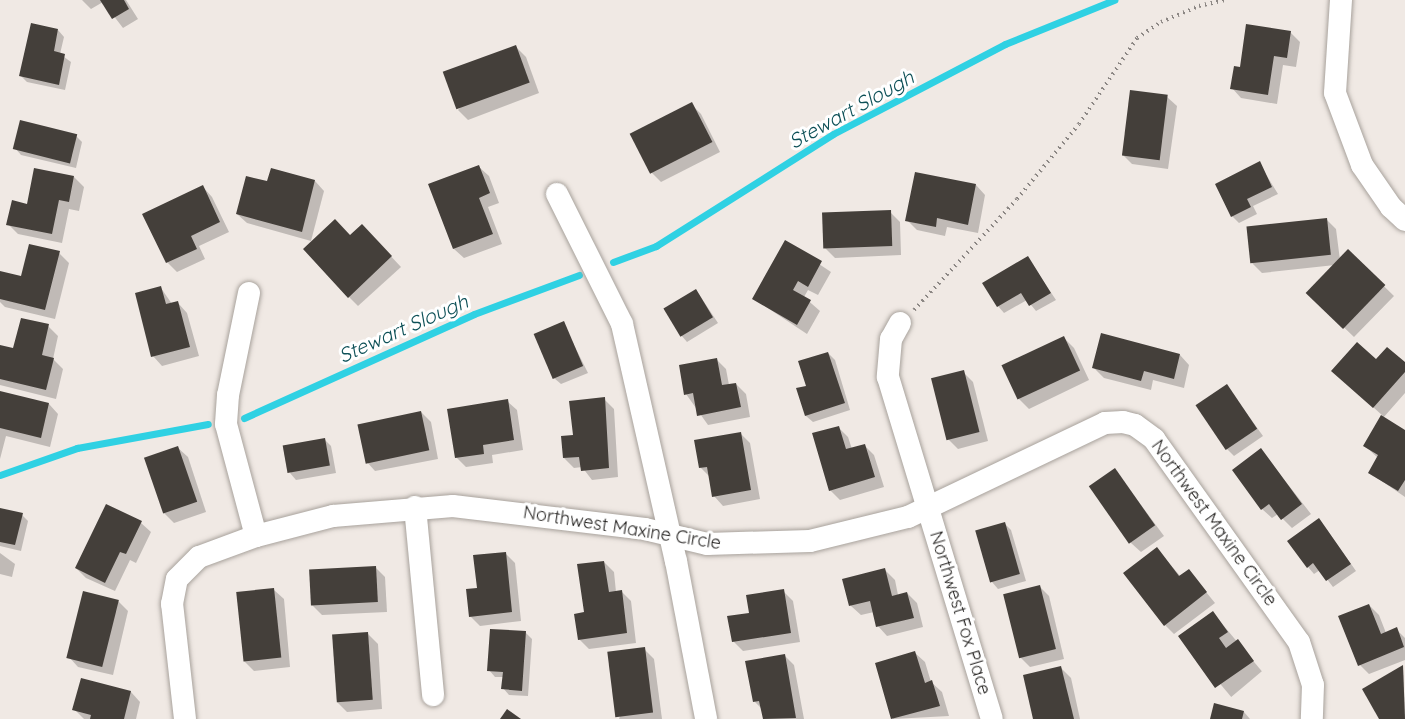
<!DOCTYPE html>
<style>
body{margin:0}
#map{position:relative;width:1405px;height:719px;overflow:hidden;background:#f0e9e4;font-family:Quicksand,sans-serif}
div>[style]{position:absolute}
.shadow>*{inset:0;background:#0003;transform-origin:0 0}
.stream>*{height:7px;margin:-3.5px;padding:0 3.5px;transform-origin:3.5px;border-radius:3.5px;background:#2fd1e3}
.building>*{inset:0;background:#443f3a;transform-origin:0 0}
.path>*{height:4px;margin-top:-2px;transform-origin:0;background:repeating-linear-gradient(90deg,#8c8784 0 1.5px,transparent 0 6px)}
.roads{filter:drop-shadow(0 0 2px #a8a29c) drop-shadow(0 0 2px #a8a29c)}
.minor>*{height:22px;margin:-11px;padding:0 11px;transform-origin:11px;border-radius:11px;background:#fff}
span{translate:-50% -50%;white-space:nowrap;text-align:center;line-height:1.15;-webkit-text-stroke:6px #fff;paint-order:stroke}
.street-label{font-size:18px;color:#282624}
.water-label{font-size:20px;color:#0d5057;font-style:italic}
</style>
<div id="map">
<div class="shadow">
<i style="clip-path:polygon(82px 0,126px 0,138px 19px,123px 28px,103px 2px,91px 9px)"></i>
<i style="clip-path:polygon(58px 30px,64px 37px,60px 54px,71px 62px,65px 90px,27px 82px,21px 76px)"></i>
<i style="clip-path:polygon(1290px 32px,1300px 42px,1296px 67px,1283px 65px,1277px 104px,1241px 98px,1232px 88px)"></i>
<i style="clip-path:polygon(516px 47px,526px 57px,539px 93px,468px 120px,458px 110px)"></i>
<i style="clip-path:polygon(1167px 97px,1177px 106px,1168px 169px,1132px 164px,1122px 154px)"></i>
<i style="clip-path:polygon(691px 104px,701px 114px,720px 152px,661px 182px,651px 172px)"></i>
<i style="clip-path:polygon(76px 136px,82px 142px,76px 168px,21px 155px,15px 148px)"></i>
<i style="clip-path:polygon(1259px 163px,1278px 194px,1253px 206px,1257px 214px,1239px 223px,1232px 216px)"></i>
<i style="clip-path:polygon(479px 167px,489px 176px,499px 203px,488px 207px,502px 244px,464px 258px,454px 249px)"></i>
<i style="clip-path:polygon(74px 177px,84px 187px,79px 211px,69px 209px,62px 243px,18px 234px,8px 224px,28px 205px)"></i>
<i style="clip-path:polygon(315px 181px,324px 191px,311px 241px,247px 223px,237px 214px)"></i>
<i style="clip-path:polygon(976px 185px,985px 195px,978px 233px,947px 227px,945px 236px,917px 230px,907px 220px)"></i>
<i style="clip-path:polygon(203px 187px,212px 197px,229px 232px,199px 246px,205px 259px,177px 272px,167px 262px)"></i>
<i style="clip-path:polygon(890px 212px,900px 222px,901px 255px,835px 258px,825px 248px)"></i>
<i style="clip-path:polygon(1327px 220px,1336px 229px,1340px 260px,1348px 251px,1394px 296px,1354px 337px,1308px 293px,1335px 265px,1262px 273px,1252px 263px)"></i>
<i style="clip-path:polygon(372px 236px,401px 267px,358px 306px,349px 297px,351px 237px)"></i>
<i style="clip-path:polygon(786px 242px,831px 272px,818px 295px,808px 290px,804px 297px,820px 311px,807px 334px,754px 299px)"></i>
<i style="clip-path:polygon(59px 253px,69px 263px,55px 319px,5px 307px,0 302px,0 279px,22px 278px)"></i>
<i style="clip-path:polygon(1028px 258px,1056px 300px,1036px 311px,1027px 300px,1004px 313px,998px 306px)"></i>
<i style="clip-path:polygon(161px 288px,172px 304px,178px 303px,187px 313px,199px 356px,162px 366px,153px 356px)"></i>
<i style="clip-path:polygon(696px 290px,718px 323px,687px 342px,681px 335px)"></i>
<i style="clip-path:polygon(563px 323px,588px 373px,561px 384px,554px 378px)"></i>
<i style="clip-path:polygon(48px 326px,58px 336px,53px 359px,63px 369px,56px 399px,0 385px,0 347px,14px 350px)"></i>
<i style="clip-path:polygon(1064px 338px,1074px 348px,1089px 380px,1029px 409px,1019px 399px)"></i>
<i style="clip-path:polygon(828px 353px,835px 360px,850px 410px,813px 422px,806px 416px)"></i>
<i style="clip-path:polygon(1180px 355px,1189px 365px,1184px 388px,1153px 380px,1151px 390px,1104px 378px,1094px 368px)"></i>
<i style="clip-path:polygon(716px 359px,726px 369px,729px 385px,736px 384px,746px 394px,750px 417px,708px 425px,686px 394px)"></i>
<i style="clip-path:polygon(1376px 361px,1405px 364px,1405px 393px,1383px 418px,1405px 431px,1405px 497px,1370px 473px,1378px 458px,1365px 446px,1383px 416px,1343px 380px)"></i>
<i style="clip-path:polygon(963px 372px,973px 382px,988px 441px,958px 449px,948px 439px)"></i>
<i style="clip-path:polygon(1227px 386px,1263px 436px,1234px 456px,1227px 449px)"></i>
<i style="clip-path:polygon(0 392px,49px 404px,58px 414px,50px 447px,6px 436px,0 459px)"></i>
<i style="clip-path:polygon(604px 399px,614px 409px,618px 477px,592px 480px,582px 467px,574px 468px,564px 458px,574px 437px)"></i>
<i style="clip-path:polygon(507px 401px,517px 410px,523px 450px,492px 455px,493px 463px,466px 467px,456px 457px)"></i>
<i style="clip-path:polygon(421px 412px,431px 422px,438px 459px,375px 471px,366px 461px)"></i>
<i style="clip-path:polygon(838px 427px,848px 437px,852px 449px,864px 445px,874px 455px,884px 487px,840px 500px,830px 490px)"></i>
<i style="clip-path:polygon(740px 433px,750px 443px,760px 499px,723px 506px,714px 496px,710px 477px,700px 467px)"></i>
<i style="clip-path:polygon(325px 440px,331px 446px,336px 473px,296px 480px,290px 473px)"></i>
<i style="clip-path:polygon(178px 448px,188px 457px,206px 512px,174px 523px,164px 513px)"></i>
<i style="clip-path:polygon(1261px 450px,1311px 514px,1292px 528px,1278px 514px,1272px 518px,1262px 509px)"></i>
<i style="clip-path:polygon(1115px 470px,1164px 536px,1141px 552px,1131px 543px)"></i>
<i style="clip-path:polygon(0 509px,22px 515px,28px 521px,21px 551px,0 546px)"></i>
<i style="clip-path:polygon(141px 523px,151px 532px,136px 563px,130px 560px,115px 591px,86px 578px,76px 568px)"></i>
<i style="clip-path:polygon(1005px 524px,1011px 530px,1026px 581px,998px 589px,992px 582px)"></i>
<i style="clip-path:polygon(1325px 527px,1356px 571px,1333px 587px,1320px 570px,1314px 574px,1308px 567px)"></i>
<i style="clip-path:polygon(1157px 549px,1181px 577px,1189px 571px,1215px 603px,1174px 634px,1165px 625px)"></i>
<i style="clip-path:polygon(0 553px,15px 564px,12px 577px,0 574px)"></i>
<i style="clip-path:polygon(505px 553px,515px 563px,521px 621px,480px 626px,470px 616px,479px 589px)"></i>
<i style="clip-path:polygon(604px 562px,614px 572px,616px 592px,621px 591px,631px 601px,636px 643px,589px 649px,579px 639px)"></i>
<i style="clip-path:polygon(375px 567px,385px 577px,387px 612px,322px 615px,312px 605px)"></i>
<i style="clip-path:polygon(885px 570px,895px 580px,898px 595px,907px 593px,917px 603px,923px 627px,887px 636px,878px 626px,874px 612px,861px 615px,851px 606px,844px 580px)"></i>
<i style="clip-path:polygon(1039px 586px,1049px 596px,1064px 659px,1030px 667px,1020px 657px)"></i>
<i style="clip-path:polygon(274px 590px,284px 599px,290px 667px,254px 671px,244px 661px)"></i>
<i style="clip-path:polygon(783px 591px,793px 601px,800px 642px,743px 651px,733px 641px)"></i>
<i style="clip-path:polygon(118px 601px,128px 611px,113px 675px,78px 667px,69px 657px)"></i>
<i style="clip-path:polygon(1369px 605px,1379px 615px,1386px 633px,1396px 629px,1405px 638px,1405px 660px,1369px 674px,1360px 665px)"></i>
<i style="left:1213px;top:613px;width:76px;height:40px;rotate:50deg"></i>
<i style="clip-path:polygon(525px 632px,532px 639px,528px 696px,509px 695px,503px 688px,504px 677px,495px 677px,489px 670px)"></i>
<i style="clip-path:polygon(368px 634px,378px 644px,382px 709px,347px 712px,337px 702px)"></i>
<i style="clip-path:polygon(644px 649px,654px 659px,662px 719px,619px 719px)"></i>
<i style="clip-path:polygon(915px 653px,925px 662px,931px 682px,942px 692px,949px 716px,893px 719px,876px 664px)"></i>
<i style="clip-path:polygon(784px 655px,794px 665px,804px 719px,764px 719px,762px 709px,755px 702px)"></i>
<i style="clip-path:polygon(1403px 667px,1405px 719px,1380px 719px)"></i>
<i style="clip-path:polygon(1061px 668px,1071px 678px,1080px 719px,1035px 719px)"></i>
<i style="clip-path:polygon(131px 692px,140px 702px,136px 719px,84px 719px,74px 709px)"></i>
<i style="clip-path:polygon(1244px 712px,1250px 719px,1211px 719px)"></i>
</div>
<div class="stream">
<i style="left:613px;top:262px;width:46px;rotate:-20.4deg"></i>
<i style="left:656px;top:246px;width:209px;rotate:-32.3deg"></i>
<i style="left:833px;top:134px;width:194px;rotate:-27.6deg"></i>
<i style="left:1005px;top:44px;width:118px;rotate:-22deg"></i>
<i style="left:244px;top:418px;width:252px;rotate:-24.3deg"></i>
<i style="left:474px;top:314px;width:112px;rotate:-20.4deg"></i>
<i style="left:0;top:475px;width:82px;rotate:-19.3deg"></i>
<i style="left:77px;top:448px;width:133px;rotate:-10.4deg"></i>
</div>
<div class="building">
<i style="clip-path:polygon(100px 0,124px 0,129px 9px,112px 19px)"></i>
<i style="clip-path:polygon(31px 23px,58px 29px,54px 51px,65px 54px,59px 85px,19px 76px)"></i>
<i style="clip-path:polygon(1246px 24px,1291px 31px,1287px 58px,1274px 56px,1268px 95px,1230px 89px,1234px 66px,1240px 67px)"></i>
<i style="left:516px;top:45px;width:40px;height:78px;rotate:70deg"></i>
<i style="left:1130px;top:90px;width:38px;height:66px;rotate:7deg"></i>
<i style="left:692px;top:102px;width:45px;height:70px;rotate:63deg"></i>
<i style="left:20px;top:120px;width:59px;height:30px;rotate:14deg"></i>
<i style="clip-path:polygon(1260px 161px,1272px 187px,1247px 199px,1251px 207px,1231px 217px,1215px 184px)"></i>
<i style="clip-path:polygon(479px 165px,490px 193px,479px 198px,493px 234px,453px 249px,428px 184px)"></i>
<i style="clip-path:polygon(34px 168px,74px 176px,69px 202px,59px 200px,52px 234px,6px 225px,12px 200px,27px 204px)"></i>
<i style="clip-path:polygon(271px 168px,315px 180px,302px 232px,236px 214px,246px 176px,267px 181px)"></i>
<i style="clip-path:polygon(915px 172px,976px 184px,968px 225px,937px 218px,936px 227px,905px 221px)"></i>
<i style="clip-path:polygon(203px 185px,220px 222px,191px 236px,197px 249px,166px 263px,142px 214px)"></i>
<i style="left:891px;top:210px;width:36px;height:69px;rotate:88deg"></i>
<i style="left:1327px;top:218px;width:37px;height:81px;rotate:84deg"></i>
<i style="clip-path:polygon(335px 219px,350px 235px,362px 224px,392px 256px,348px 298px,303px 249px)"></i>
<i style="clip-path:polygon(785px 240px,822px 261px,808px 287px,798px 281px,793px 290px,811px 300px,797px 325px,752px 299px)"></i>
<i style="clip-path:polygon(29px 244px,60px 251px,45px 310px,0 299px,0 271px,21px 276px)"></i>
<i style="left:1348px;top:249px;width:52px;height:61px;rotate:44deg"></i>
<i style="clip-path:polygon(1028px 256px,1051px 293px,1029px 306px,1021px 293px,997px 307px,982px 283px)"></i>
<i style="clip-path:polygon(161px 286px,166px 304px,178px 301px,190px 347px,151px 357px,135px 293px)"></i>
<i style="left:696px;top:289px;width:33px;height:38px;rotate:59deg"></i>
<i style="clip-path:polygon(21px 318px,49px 324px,42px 355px,54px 358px,46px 390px,0 379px,0 345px,13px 348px)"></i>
<i style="left:564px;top:321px;width:49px;height:33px;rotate:67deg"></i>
<i style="clip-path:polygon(1101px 333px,1180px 354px,1174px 379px,1144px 371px,1141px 381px,1092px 368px)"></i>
<i style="left:1064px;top:336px;width:38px;height:69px;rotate:65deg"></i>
<i style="clip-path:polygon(1357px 342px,1376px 359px,1387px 347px,1405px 362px,1405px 372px,1373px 408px,1331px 371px)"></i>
<i style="clip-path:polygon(828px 352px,845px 403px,805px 416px,796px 388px,806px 386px,798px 361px)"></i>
<i style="clip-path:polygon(717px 358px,722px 385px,736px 383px,741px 407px,697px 416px,693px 393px,684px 395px,679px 365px)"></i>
<i style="left:964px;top:370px;width:64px;height:34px;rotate:76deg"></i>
<i style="left:1227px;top:384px;width:54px;height:38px;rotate:56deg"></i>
<i style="clip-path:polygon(0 391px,49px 403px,41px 438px,0 428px)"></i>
<i style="clip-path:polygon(605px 397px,609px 468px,581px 471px,579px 457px,563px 458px,561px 436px,573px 435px,569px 401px)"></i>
<i style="clip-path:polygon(508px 399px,514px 440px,483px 445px,484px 454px,455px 458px,447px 409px)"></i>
<i style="left:421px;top:411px;width:40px;height:65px;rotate:78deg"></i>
<i style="clip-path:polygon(1381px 415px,1405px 430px,1405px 480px,1398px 491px,1368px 473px,1378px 455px,1363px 446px)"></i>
<i style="clip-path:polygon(839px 426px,846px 449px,865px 444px,875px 477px,829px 491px,812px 433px)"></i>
<i style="clip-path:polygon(741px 432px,751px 490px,712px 497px,707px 467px,699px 468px,694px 440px)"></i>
<i style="left:325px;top:438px;width:28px;height:43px;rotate:80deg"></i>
<i style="left:178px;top:446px;width:59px;height:36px;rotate:71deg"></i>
<i style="clip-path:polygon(1261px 448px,1302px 504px,1281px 520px,1269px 504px,1261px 510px,1232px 470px)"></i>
<i style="left:1115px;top:468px;width:70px;height:32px;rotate:55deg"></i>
<i style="clip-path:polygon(106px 504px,142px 521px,126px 554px,120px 552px,105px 583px,75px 568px)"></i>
<i style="clip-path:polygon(0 508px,23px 513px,15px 545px,0 542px)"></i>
<i style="clip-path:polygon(1319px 518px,1351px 564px,1326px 581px,1313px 563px,1307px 568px,1287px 541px)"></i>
<i style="left:1005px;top:522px;width:54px;height:31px;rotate:74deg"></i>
<i style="clip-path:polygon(1157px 547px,1179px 576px,1189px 569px,1207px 592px,1164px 626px,1123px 573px)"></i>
<i style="clip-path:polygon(506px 552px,512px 612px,469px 617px,466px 589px,477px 588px,473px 555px)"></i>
<i style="clip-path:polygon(604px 561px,609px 592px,622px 590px,627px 633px,578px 640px,574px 614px,584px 612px,577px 564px)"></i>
<i style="left:376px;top:566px;width:36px;height:67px;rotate:87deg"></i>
<i style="clip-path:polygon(885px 568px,892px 596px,907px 592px,914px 618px,876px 627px,870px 601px,849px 606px,842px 579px)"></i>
<i style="left:1040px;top:585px;width:66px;height:38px;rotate:76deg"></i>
<i style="left:274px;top:588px;width:70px;height:38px;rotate:84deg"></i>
<i style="clip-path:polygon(784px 589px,791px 633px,732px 642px,727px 616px,749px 613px,746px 595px)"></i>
<i style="left:83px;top:591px;width:37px;height:69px;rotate:14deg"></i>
<i style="clip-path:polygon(1369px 604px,1381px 634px,1397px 627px,1404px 647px,1358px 666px,1338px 616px)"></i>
<i style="clip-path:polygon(1213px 611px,1228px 632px,1219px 638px,1226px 648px,1238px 639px,1254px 661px,1215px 688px,1178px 636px)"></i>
<i style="clip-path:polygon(490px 629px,526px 631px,522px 691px,501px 689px,503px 672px,487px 671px)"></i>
<i style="left:368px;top:632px;width:68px;height:36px;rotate:86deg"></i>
<i style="left:645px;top:647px;width:66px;height:38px;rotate:83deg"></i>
<i style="clip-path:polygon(915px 651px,925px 683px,932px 680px,940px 706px,891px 719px,875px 663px)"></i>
<i style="clip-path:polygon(785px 654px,796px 718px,763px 719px,759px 701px,753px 702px,745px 661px)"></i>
<i style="clip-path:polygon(1403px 665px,1405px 719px,1379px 719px,1362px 689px)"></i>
<i style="clip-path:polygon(1061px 666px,1074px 719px,1033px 719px,1023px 675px)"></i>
<i style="clip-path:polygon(81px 678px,131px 691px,124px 719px,90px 719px,91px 715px,72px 710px)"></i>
<i style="clip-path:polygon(1214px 703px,1244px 711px,1242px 719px,1210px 719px)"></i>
<i style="clip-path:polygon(507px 709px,521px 719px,500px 719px)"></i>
</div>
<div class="path">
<i style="left:914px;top:310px;width:151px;rotate:-47.1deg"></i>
<i style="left:1017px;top:199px;width:97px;rotate:-50.4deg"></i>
<i style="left:1079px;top:124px;width:104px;rotate:-56deg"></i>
<i style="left:1137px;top:38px;width:29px;rotate:-34deg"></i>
<i style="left:1161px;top:22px;width:41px;rotate:-22.8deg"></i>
<i style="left:1199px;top:6px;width:28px;rotate:-13deg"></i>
</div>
<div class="roads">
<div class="minor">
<i style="left:1341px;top:0;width:93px;rotate:93.7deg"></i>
<i style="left:1335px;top:93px;width:77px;rotate:69.4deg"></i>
<i style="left:1362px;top:165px;width:51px;rotate:55.4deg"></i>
<i style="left:1391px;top:207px;width:19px;rotate:43deg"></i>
<i style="left:557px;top:194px;width:145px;rotate:63.4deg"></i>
<i style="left:622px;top:324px;width:243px;rotate:77.2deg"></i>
<i style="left:676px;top:561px;width:161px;rotate:79.2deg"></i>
<i style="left:249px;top:293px;width:104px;rotate:101.6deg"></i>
<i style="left:228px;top:395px;width:29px;rotate:94deg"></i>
<i style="left:226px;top:424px;width:116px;rotate:75deg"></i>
<i style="left:900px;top:323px;width:18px;rotate:119deg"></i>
<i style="left:891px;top:339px;width:38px;rotate:95deg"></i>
<i style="left:888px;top:377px;width:357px;rotate:73.1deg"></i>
<i style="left:415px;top:507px;width:189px;rotate:84.5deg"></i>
<i style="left:185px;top:719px;width:116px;rotate:-96.4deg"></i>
<i style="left:172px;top:604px;width:25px;rotate:-79deg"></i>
<i style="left:177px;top:579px;width:31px;rotate:-45deg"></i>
<i style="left:199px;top:557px;width:61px;rotate:-20.2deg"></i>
<i style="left:256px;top:536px;width:80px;rotate:-14.6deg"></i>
<i style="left:333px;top:516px;width:120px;rotate:-4.8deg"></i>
<i style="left:453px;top:506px;width:193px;rotate:6.8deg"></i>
<i style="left:645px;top:529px;width:64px;rotate:13.6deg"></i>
<i style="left:707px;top:544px;width:103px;rotate:-1.7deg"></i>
<i style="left:810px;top:541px;width:101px;rotate:-13.8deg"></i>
<i style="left:908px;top:517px;width:218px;rotate:-25.5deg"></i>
<i style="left:1105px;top:423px;width:18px;rotate:-3deg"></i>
<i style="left:1123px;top:422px;width:12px;rotate:14deg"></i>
<i style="left:1135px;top:425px;width:24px;rotate:36deg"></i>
<i style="left:1154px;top:439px;width:249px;rotate:54.5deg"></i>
<i style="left:1299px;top:642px;width:45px;rotate:72deg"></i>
<i style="left:1313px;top:685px;width:34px;rotate:92deg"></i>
</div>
</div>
<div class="street-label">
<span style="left:1214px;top:523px;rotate:54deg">Northwest Maxine Circle</span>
<span style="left:622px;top:528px;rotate:9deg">Northwest Maxine Circle</span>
<span style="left:960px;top:613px;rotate:73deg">Northwest Fox Place</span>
</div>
<div class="water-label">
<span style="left:851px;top:109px;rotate:-29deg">Stewart Slough</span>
<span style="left:403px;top:328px;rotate:-24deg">Stewart Slough</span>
</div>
</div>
